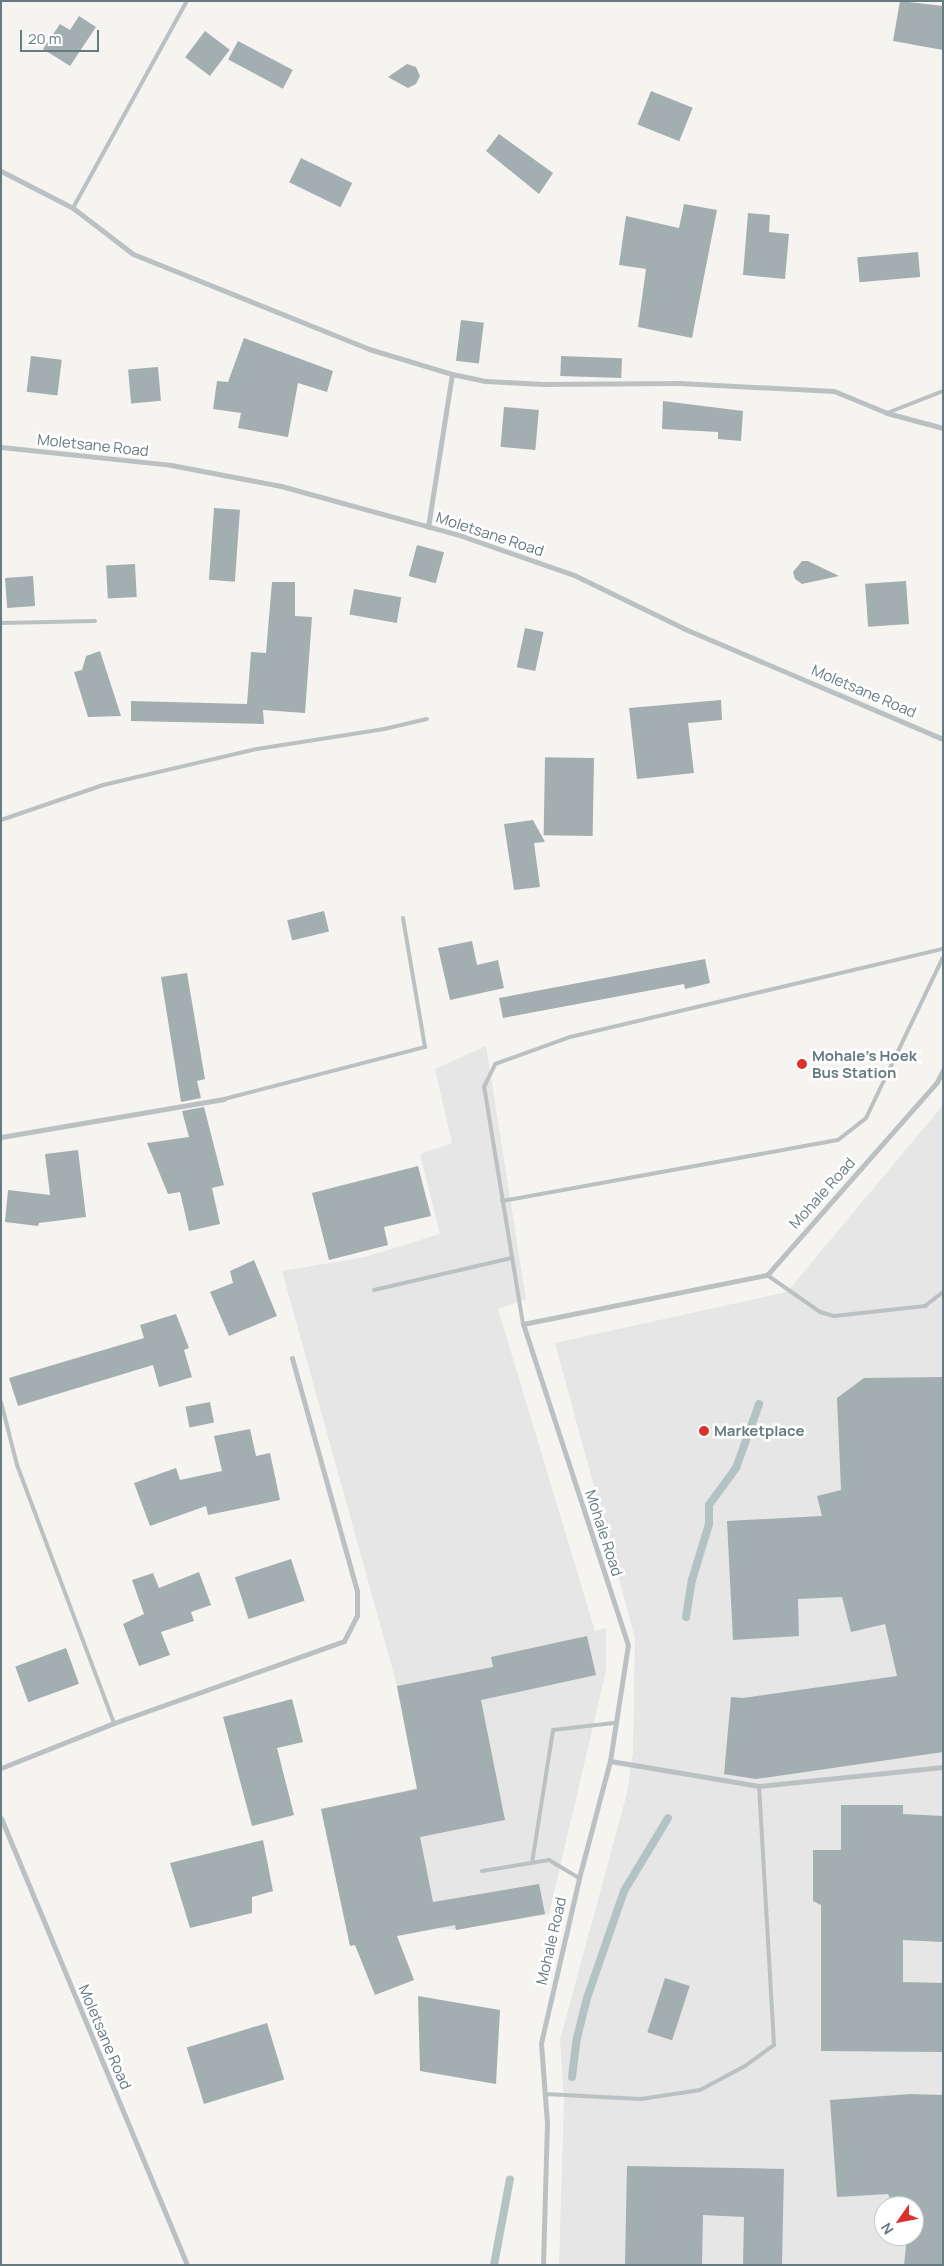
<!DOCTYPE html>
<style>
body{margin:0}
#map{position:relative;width:944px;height:2266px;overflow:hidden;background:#f5f4f1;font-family:Manrope,sans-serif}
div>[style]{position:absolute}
.built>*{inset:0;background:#e5e6e5}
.stream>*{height:8px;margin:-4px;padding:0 4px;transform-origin:4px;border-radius:4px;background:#b3c3c4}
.building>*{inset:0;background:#a3aeb1;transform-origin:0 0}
.service>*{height:4px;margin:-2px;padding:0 2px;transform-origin:2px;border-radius:2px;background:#bbc1c3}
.minor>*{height:5px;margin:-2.5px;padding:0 2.5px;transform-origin:2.5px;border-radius:2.5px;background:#bbc1c3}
.dots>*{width:14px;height:14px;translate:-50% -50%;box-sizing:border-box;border:2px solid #fff;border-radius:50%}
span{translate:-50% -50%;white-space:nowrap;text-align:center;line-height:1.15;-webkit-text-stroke:5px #fff;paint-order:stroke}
.street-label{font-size:15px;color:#657a81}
.poi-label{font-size:15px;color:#657a81;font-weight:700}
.left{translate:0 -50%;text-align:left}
.frame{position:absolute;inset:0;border:2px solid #657a81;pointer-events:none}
.north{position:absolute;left:874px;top:2196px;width:50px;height:50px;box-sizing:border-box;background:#fff;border:1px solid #c1cacd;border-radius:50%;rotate:237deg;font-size:14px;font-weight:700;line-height:20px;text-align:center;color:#657a81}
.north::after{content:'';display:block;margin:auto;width:18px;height:22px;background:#da332d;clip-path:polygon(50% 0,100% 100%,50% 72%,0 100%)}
.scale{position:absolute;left:20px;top:30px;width:79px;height:22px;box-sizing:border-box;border:2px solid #657a81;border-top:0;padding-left:6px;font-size:15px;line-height:18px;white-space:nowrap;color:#657a81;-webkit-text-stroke:4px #fff;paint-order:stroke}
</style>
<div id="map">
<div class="built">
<i style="clip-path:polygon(486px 1046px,526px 1299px,498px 1309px,595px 1631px,606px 1628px,606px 1671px,549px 1914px,456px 1930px,438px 1928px,350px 1946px,321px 1809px,417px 1788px,395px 1678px,282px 1271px,365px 1257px,440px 1234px,420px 1154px,452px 1143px,435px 1069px)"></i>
<i style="clip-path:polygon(evenodd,943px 1105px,943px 2265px,559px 2265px,564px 2101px,560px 2040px,627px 1793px,633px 1752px,635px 1638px,555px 1343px,787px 1292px,943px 1105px,884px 2206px,914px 2206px,914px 2236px,884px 2236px,884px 2206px)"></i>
</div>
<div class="stream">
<i style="left:686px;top:1617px;width:37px;rotate:-81deg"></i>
<i style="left:692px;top:1580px;width:59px;rotate:-73.1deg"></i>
<i style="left:709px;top:1524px;width:19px;rotate:-90deg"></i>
<i style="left:709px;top:1505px;width:46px;rotate:-53.9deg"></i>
<i style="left:736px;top:1468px;width:68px;rotate:-70.2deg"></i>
<i style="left:572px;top:2077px;width:39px;rotate:-83deg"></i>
<i style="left:577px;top:2038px;width:41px;rotate:-76deg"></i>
<i style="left:587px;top:1998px;width:113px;rotate:-70.9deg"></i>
<i style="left:624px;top:1891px;width:85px;rotate:-58.9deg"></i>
<i style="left:494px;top:2265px;width:87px;rotate:-79.5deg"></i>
</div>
<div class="building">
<i style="clip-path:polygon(900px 1px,943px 6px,943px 50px,893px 41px)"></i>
<i style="clip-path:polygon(79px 16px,96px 27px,70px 66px,43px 49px,60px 24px,70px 30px)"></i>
<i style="left:205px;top:31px;width:31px;height:33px;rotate:37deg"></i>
<i style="left:238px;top:41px;width:62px;height:21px;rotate:28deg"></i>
<i style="clip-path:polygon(407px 64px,416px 67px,420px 76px,416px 84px,408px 88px,388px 77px)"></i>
<i style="left:651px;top:91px;width:45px;height:36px;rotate:22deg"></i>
<i style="clip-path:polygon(499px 134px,553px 173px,539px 194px,486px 151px)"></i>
<i style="left:301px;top:158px;width:57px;height:27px;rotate:26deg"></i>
<i style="clip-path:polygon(684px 204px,717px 210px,692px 338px,638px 327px,646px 269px,619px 265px,626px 216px,679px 228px)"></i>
<i style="clip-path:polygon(748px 213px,770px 215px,769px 232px,789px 234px,785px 279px,743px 275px)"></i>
<i style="left:918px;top:252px;width:25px;height:61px;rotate:85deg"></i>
<i style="left:461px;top:320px;width:23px;height:41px;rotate:7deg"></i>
<i style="clip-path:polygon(244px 338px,333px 371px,327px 392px,298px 383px,288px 437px,238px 428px,241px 413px,213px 409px,217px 381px,228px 382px)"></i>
<i style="left:31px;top:356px;width:31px;height:36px;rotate:7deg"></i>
<i style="left:561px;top:356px;width:61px;height:20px;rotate:2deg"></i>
<i style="left:158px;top:367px;width:34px;height:30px;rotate:85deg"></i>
<i style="clip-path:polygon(663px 401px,743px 411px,741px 441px,718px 439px,718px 432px,662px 429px)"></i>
<i style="left:504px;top:407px;width:35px;height:40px;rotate:5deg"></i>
<i style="left:214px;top:508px;width:26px;height:72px;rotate:4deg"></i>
<i style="left:417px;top:545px;width:28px;height:32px;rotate:15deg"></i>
<i style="clip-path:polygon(802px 561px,808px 561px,839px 576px,802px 584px,795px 579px,793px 572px)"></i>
<i style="left:135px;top:564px;width:33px;height:29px;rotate:87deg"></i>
<i style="left:33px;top:576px;width:30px;height:28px;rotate:86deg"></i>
<i style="left:906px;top:581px;width:43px;height:41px;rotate:86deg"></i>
<i style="clip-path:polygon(272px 582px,295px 582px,295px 616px,312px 617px,305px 713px,263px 710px,264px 724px,131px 721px,131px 701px,247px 704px,251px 652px,266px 653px)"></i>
<i style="left:354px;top:589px;width:48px;height:26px;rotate:10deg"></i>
<i style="left:525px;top:628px;width:19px;height:40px;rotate:12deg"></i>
<i style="clip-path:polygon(100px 651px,121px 716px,88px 717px,74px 672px,82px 670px,86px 656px)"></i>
<i style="clip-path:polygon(721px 700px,722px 720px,688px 723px,694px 773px,637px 779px,629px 708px)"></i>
<i style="left:594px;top:758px;width:78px;height:49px;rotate:91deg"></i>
<i style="clip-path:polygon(533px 820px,545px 842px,534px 843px,540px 887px,514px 890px,504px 824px)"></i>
<i style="left:324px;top:911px;width:21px;height:38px;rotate:76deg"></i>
<i style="clip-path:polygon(472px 941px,477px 965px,498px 960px,504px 988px,450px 1000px,438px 948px)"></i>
<i style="clip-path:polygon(705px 959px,710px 983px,685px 989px,684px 984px,503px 1018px,499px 998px)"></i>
<i style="clip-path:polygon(187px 973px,205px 1079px,197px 1081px,201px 1098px,181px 1102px,161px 977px)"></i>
<i style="clip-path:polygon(204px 1107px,224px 1185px,212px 1188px,220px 1224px,189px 1231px,180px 1192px,168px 1194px,147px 1143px,189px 1137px,182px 1111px)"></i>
<i style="clip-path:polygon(78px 1150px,86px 1217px,39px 1223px,38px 1226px,5px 1222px,8px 1190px,50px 1195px,45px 1154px)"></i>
<i style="clip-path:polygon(418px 1166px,431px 1216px,384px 1227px,388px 1245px,329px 1260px,312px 1193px)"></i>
<i style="clip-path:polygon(254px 1260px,277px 1316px,229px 1336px,210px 1292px,233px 1283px,230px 1271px)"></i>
<i style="clip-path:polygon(176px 1314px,189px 1348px,184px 1350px,192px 1377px,159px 1387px,153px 1365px,18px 1406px,9px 1378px,144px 1338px,140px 1325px)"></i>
<i style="clip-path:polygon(943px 1377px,943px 1752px,756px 1779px,724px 1774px,731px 1697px,743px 1698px,897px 1676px,885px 1624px,851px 1632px,842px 1597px,798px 1599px,799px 1636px,733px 1640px,727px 1521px,822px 1516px,817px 1496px,841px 1490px,837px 1398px,864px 1378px)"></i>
<i style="left:210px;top:1402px;width:21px;height:25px;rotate:79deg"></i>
<i style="clip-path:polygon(250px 1429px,256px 1456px,270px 1453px,280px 1500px,208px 1515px,206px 1506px,150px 1526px,134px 1483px,176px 1468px,180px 1480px,222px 1471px,214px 1436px)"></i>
<i style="left:291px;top:1559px;width:44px;height:59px;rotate:72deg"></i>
<i style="clip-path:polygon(199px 1572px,211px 1605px,191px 1612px,194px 1621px,161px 1632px,170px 1655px,139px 1666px,123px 1624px,144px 1614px,132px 1580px,153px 1573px,159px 1588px)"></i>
<i style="clip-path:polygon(587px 1636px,596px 1675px,481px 1700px,505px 1820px,420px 1837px,433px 1902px,539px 1884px,545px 1914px,456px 1930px,455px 1925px,397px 1936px,414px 1980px,375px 1995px,355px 1945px,350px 1946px,321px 1809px,417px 1789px,397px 1686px,493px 1667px,491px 1657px)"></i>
<i style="left:66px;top:1648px;width:38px;height:54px;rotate:70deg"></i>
<i style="clip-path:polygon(292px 1699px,303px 1742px,277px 1748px,294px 1815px,252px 1826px,223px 1717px)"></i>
<i style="clip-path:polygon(841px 1805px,903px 1805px,903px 1814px,943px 1816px,943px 1942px,903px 1940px,903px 1982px,943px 1983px,943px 2052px,821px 2051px,821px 1905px,813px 1901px,813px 1850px,841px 1850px)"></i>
<i style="clip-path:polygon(263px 1840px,273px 1891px,252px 1897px,252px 1913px,190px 1928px,170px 1863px)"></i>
<i style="left:665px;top:1978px;width:26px;height:57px;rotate:18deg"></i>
<i style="clip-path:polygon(418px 1996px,500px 2010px,496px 2084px,420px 2071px)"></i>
<i style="left:267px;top:2023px;width:59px;height:84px;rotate:73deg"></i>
<i style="clip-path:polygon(911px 2094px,943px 2095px,943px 2265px,904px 2265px,907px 2236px,914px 2236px,912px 2200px,891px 2201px,888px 2194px,837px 2197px,830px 2100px)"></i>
<i style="clip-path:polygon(627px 2166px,784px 2169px,782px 2265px,743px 2265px,744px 2217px,703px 2215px,702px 2265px,625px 2265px)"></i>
</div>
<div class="service">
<i style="left:73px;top:208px;width:236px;rotate:-61.2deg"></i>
<i style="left:887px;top:413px;width:60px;rotate:-21.4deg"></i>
<i style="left:1px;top:623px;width:94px;rotate:-1.2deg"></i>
<i style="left:1px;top:820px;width:108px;rotate:-18.9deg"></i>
<i style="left:103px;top:785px;width:158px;rotate:-13.2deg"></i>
<i style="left:257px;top:749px;width:129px;rotate:-8.9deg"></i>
<i style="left:384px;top:729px;width:44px;rotate:-13.1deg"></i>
<i style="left:224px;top:1099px;width:208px;rotate:-14.5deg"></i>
<i style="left:425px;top:1047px;width:131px;rotate:-99.7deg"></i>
<i style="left:502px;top:1201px;width:341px;rotate:-10.3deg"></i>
<i style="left:838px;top:1140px;width:36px;rotate:-38deg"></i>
<i style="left:866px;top:1118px;width:178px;rotate:-64.4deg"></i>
<i style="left:767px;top:1275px;width:65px;rotate:34.9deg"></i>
<i style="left:820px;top:1312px;width:15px;rotate:16deg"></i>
<i style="left:834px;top:1316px;width:92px;rotate:-6.3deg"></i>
<i style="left:925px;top:1306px;width:23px;rotate:-38deg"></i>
<i style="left:374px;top:1290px;width:142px;rotate:-13.1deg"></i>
<i style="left:523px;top:1324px;width:240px;rotate:-99.3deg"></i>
<i style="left:484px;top:1087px;width:25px;rotate:-64deg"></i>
<i style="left:495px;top:1064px;width:80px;rotate:-19.8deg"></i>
<i style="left:570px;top:1037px;width:383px;rotate:-13.3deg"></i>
<i style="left:1px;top:1402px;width:65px;rotate:75.7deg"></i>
<i style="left:17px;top:1465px;width:276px;rotate:69.4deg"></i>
<i style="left:532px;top:1863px;width:135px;rotate:-81deg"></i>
<i style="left:553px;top:1730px;width:61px;rotate:-6.5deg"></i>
<i style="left:482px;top:1871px;width:68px;rotate:-9.3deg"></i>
<i style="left:549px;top:1860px;width:35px;rotate:31deg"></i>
<i style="left:545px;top:2094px;width:96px;rotate:3deg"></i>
<i style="left:641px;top:2099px;width:60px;rotate:-8.7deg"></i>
<i style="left:700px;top:2090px;width:51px;rotate:-28.1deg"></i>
<i style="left:745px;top:2066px;width:36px;rotate:-36deg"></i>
<i style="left:774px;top:2045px;width:259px;rotate:-93.3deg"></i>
</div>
<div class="minor">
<i style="left:1px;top:171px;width:81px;rotate:27.2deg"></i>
<i style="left:73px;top:208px;width:76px;rotate:37.5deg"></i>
<i style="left:133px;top:254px;width:254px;rotate:21.9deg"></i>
<i style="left:369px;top:349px;width:87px;rotate:16.8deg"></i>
<i style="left:452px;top:374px;width:35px;rotate:12deg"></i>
<i style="left:486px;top:381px;width:57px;rotate:3deg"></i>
<i style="left:543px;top:384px;width:136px;rotate:-0.4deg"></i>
<i style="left:679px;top:383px;width:155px;rotate:3deg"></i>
<i style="left:834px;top:391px;width:57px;rotate:22.5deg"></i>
<i style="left:887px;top:413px;width:58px;rotate:15deg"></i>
<i style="left:1px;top:447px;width:171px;rotate:6deg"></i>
<i style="left:171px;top:465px;width:112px;rotate:10.8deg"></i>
<i style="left:281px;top:486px;width:188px;rotate:15.4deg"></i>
<i style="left:462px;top:536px;width:119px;rotate:19.2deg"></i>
<i style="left:574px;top:575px;width:123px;rotate:25.9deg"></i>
<i style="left:685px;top:629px;width:280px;rotate:23.1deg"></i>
<i style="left:428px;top:527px;width:155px;rotate:-81.1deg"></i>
<i style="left:1px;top:1137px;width:226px;rotate:-9.7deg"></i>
<i style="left:610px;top:1761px;width:151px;rotate:9.5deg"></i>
<i style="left:759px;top:1786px;width:185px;rotate:-5.9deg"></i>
<i style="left:1px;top:1768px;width:122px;rotate:-21.7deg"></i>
<i style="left:114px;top:1723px;width:244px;rotate:-19.6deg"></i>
<i style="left:344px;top:1641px;width:29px;rotate:-63deg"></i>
<i style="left:357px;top:1615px;width:24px;rotate:-90deg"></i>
<i style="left:357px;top:1591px;width:242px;rotate:-105.6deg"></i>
<i style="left:1px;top:1818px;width:484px;rotate:67.4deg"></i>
<i style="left:543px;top:2265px;width:142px;rotate:-88.4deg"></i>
<i style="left:547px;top:2123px;width:80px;rotate:-94.3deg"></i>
<i style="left:541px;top:2043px;width:169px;rotate:-77deg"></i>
<i style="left:579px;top:1878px;width:121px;rotate:-75.2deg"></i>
<i style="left:610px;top:1761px;width:117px;rotate:-81.2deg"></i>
<i style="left:628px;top:1645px;width:338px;rotate:-108.1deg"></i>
<i style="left:523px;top:1324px;width:249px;rotate:-11.4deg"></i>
<i style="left:767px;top:1275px;width:257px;rotate:-48.6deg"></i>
<i style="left:937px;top:1082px;width:13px;rotate:-63deg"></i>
</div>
<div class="dots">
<i style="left:802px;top:1064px;background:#da332d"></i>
<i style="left:704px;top:1431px;background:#da332d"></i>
</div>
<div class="street-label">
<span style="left:93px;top:445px;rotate:6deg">Moletsane Road</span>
<span style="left:490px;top:534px;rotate:18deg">Moletsane Road</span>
<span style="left:864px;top:691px;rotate:23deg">Moletsane Road</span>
<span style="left:822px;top:1193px;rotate:-48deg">Mohale Road</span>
<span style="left:604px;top:1533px;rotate:72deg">Mohale Road</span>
<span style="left:551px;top:1941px;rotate:-77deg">Mohale Road</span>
<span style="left:105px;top:2037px;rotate:67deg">Moletsane Road</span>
</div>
<div class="poi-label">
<span class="left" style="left:812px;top:1064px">Mohale's Hoek<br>Bus Station</span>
<span class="left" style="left:714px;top:1431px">Marketplace</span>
</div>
<div class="frame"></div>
<div class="north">N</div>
<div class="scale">20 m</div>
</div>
